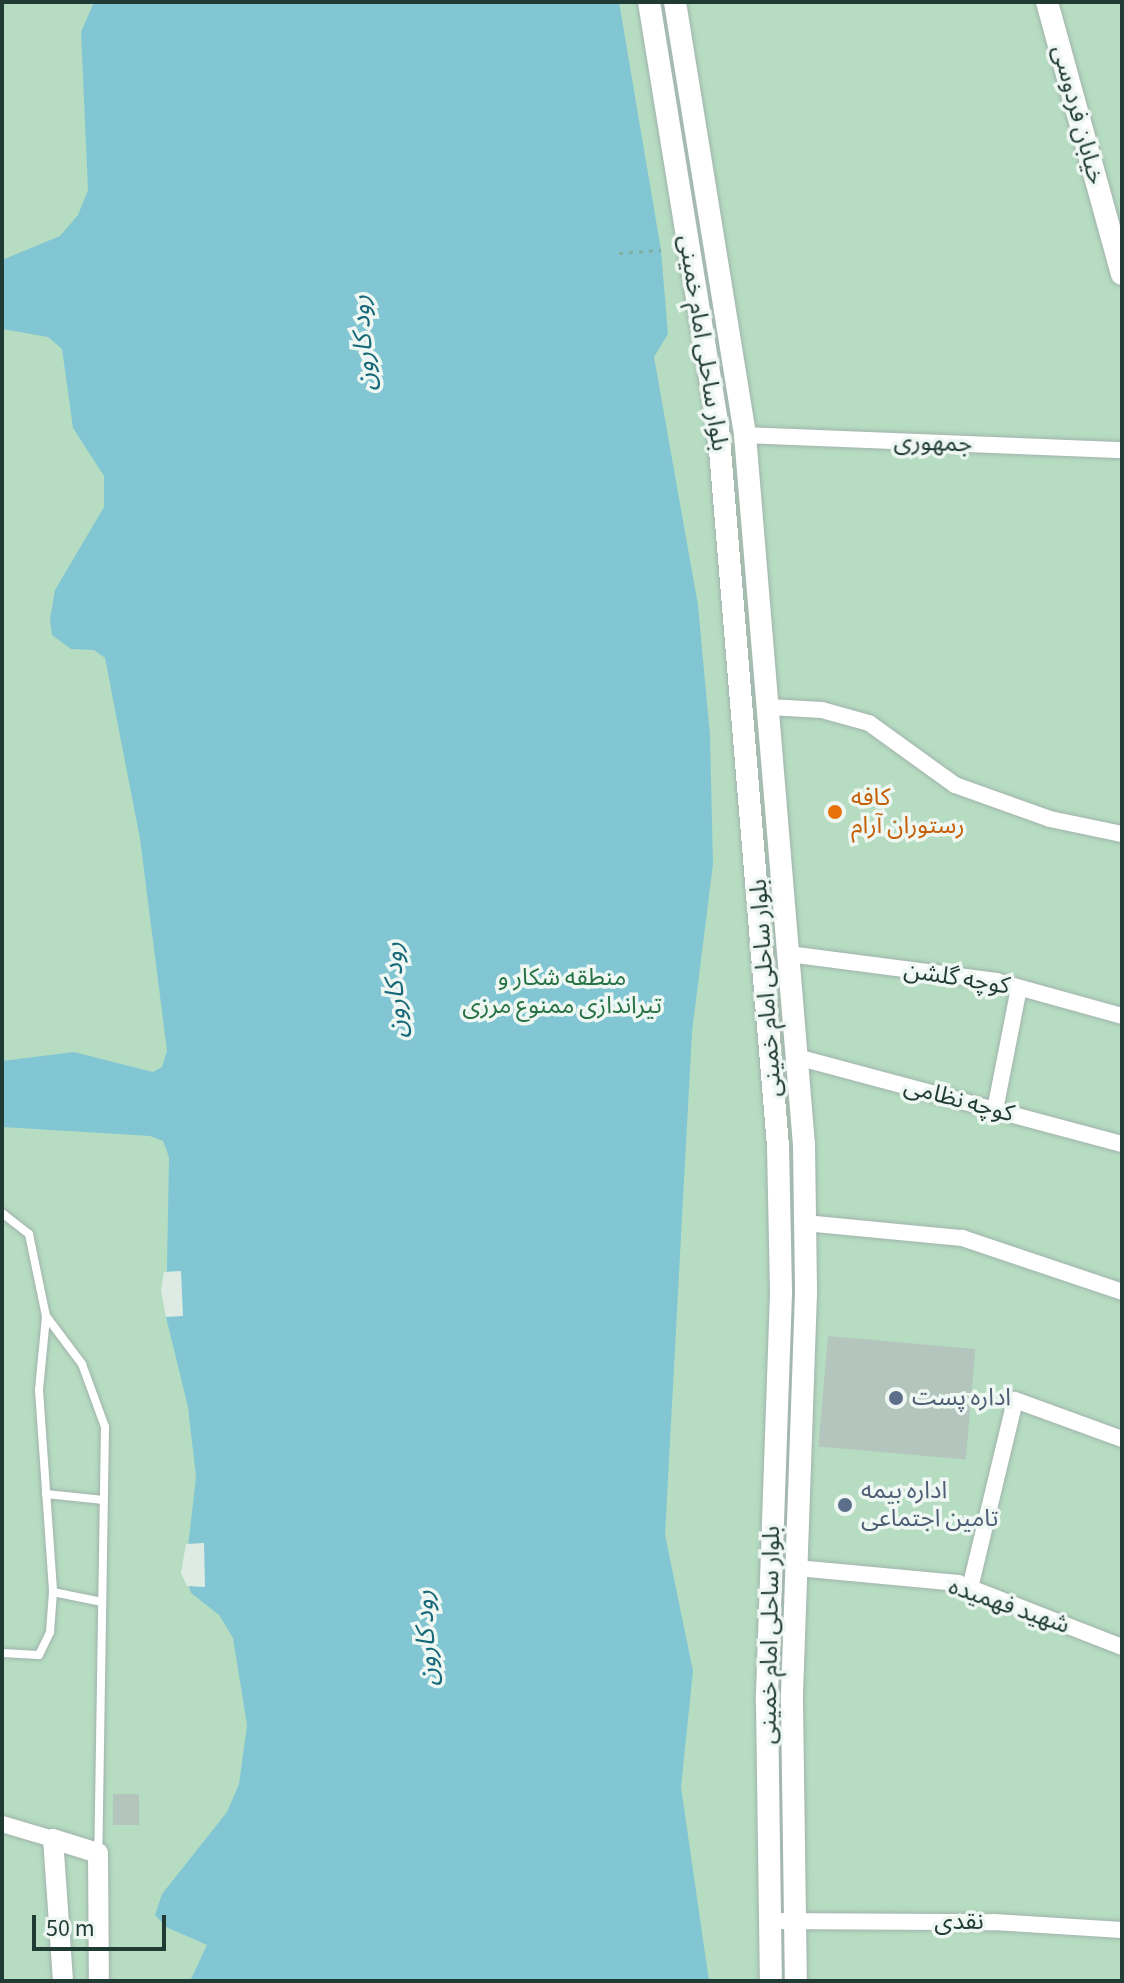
<!DOCTYPE html>
<meta charset="utf-8">
<style>
body{margin:0}
#map{position:relative;width:1124px;height:1983px;overflow:hidden;background:#deebe5;font-family:"Source Sans 3","Noto Sans Arabic",sans-serif}
div>[style]{position:absolute}
.green>*{inset:0;background:#b6ddc1;transform-origin:0 0}
.water>*{inset:0;background:#83c6d3}
.pier>*{inset:0;background:#deebe5}
.building>*{inset:0;background:#b4c5be;transform-origin:0 0}
.path>*{height:3px;margin-top:-1.5px;transform-origin:0;background:repeating-linear-gradient(90deg,#7db0a0 0 4px,transparent 0 10px)}
.roads{filter:drop-shadow(0 0 2px #a1b3ac) drop-shadow(0 0 2px #a1b3ac)}
.service>*{height:8px;margin:-4px;padding:0 4px;transform-origin:4px;border-radius:4px;background:#fff}
.minor>*{height:16px;margin:-8px;padding:0 8px;transform-origin:8px;border-radius:8px;background:#fff}
.tertiary>*{height:20px;margin:-10px;padding:0 10px;transform-origin:10px;border-radius:10px;background:#fff}
.secondary>*{height:22px;margin:-11px;padding:0 11px;transform-origin:11px;border-radius:11px;background:#fff}
.dots>*{width:22px;height:22px;translate:-50% -50%;box-sizing:border-box;border:4px solid #eff7f3;border-radius:50%}
span{translate:-50% -50%;white-space:nowrap;text-align:center;line-height:1.15;-webkit-text-stroke:7px #eff7f3;paint-order:stroke}
.street-label{font-size:24px;color:#1f3b33}
.food-label{font-size:24px;color:#c56008}
.left{translate:0 -50%;text-align:left}
.park-label{font-size:24px;color:#287345}
.service-label{font-size:24px;color:#4e5e75}
.water-label{font-size:26px;color:#176878;font-style:italic}
.frame{position:absolute;inset:0;border:4px solid #1f3b33;pointer-events:none}
.scale{position:absolute;left:32px;top:1915px;width:134px;height:36px;box-sizing:border-box;border:4px solid #1f3b33;border-top:0;padding-left:10px;font-size:24px;line-height:28px;white-space:nowrap;color:#1f3b33;-webkit-text-stroke:6px #eff7f3;paint-order:stroke}
</style>
<div id="map">
<div class="green">
<i style="left:2px;top:2px;width:1120px;height:1979px"></i>
</div>
<div class="water">
<i style="clip-path:polygon(94px 2px,619px 2px,661px 250px,668px 334px,654px 357px,698px 605px,710px 735px,713px 864px,692px 1032px,665px 1535px,693px 1671px,681px 1787px,709px 1981px,190px 1981px,207px 1945px,166px 1927px,155px 1915px,162px 1894px,227px 1812px,239px 1784px,247px 1725px,233px 1638px,219px 1615px,191px 1593px,185px 1573px,196px 1477px,188px 1407px,166px 1317px,169px 1157px,163px 1141px,150px 1136px,2px 1127px,2px 1061px,74px 1052px,153px 1072px,162px 1067px,167px 1051px,140px 839px,105px 658px,94px 650px,71px 649px,52px 635px,50px 619px,55px 590px,104px 507px,104px 476px,73px 428px,62px 349px,48px 337px,2px 329px,2px 260px,60px 236px,78px 215px,88px 190px,81px 32px)"></i>
</div>
<div class="pier">
<i style="clip-path:polygon(181px 1271px,183px 1316px,166px 1317px,161px 1290px,164px 1272px)"></i>
<i style="clip-path:polygon(204px 1543px,205px 1587px,187px 1586px,181px 1573px,186px 1544px)"></i>
</div>
<div class="building">
<i style="left:828px;top:1336px;width:148px;height:111px;rotate:5deg"></i>
<i style="left:139px;top:1794px;width:31px;height:26px;rotate:90deg"></i>
</div>
<div class="path">
<i style="left:619px;top:253px;width:42px;rotate:-4.1deg"></i>
</div>
<div class="roads">
<div class="service">
<i style="left:2px;top:1213px;width:34px;rotate:38deg"></i>
<i style="left:29px;top:1234px;width:84px;rotate:78.3deg"></i>
<i style="left:46px;top:1316px;width:60px;rotate:53.1deg"></i>
<i style="left:82px;top:1364px;width:67px;rotate:69.9deg"></i>
<i style="left:105px;top:1427px;width:425px;rotate:90.9deg"></i>
<i style="left:46px;top:1317px;width:73px;rotate:95.5deg"></i>
<i style="left:39px;top:1390px;width:202px;rotate:86deg"></i>
<i style="left:53px;top:1592px;width:50px;rotate:11.5deg"></i>
<i style="left:46px;top:1494px;width:58px;rotate:5.9deg"></i>
<i style="left:2px;top:1653px;width:37px;rotate:3deg"></i>
<i style="left:39px;top:1655px;width:25px;rotate:-64deg"></i>
<i style="left:50px;top:1632px;width:40px;rotate:-85.7deg"></i>
</div>
<div class="minor">
<i style="left:745px;top:435px;width:377px;rotate:2.3deg"></i>
<i style="left:769px;top:707px;width:53px;rotate:3.2deg"></i>
<i style="left:822px;top:710px;width:49px;rotate:15.5deg"></i>
<i style="left:869px;top:723px;width:106px;rotate:35.8deg"></i>
<i style="left:955px;top:785px;width:101px;rotate:19.7deg"></i>
<i style="left:1050px;top:819px;width:74px;rotate:11.8deg"></i>
<i style="left:789px;top:954px;width:209px;rotate:7.4deg"></i>
<i style="left:996px;top:981px;width:131px;rotate:15.5deg"></i>
<i style="left:797px;top:1057px;width:336px;rotate:15deg"></i>
<i style="left:995px;top:1110px;width:124px;rotate:-78.9deg"></i>
<i style="left:805px;top:1223px;width:158px;rotate:5.5deg"></i>
<i style="left:962px;top:1238px;width:169px;rotate:18.6deg"></i>
<i style="left:797px;top:1568px;width:162px;rotate:5.3deg"></i>
<i style="left:958px;top:1583px;width:176px;rotate:21.3deg"></i>
<i style="left:970px;top:1588px;width:193px;rotate:-76.5deg"></i>
<i style="left:1015px;top:1400px;width:114px;rotate:20deg"></i>
<i style="left:2px;top:1824px;width:53px;rotate:16.4deg"></i>
<i style="left:770px;top:1921px;width:224px;rotate:0.3deg"></i>
<i style="left:994px;top:1922px;width:128px;rotate:3.6deg"></i>
</div>
<div class="tertiary">
<i style="left:63px;top:1981px;width:142px;rotate:-94deg"></i>
<i style="left:53px;top:1839px;width:47px;rotate:17.3deg"></i>
<i style="left:98px;top:1853px;width:128px;rotate:89.6deg"></i>
</div>
<div class="secondary">
<i style="left:649px;top:2px;width:430px;rotate:80.8deg"></i>
<i style="left:718px;top:426px;width:723px;rotate:85.24deg"></i>
<i style="left:778px;top:1147px;width:146px;rotate:88.8deg"></i>
<i style="left:781px;top:1293px;width:410px;rotate:92deg"></i>
<i style="left:767px;top:1703px;width:278px;rotate:89.2deg"></i>
<i style="left:675px;top:2px;width:439px;rotate:80.8deg"></i>
<i style="left:745px;top:435px;width:712px;rotate:85.25deg"></i>
<i style="left:804px;top:1145px;width:148px;rotate:89.2deg"></i>
<i style="left:806px;top:1293px;width:410px;rotate:92deg"></i>
<i style="left:792px;top:1703px;width:278px;rotate:89.2deg"></i>
<i style="left:1047px;top:2px;width:282px;rotate:74.6deg"></i>
</div>
</div>
<div class="dots">
<i style="left:835px;top:812px;background:#e8710a"></i>
<i style="left:896px;top:1398px;background:#5c6f8a"></i>
<i style="left:845px;top:1505px;background:#5c6f8a"></i>
</div>
<div class="street-label">
<span style="left:1078px;top:115px;rotate:75deg">خیابان فردوسی</span>
<span style="left:703px;top:343px;rotate:81deg">بلوار ساحلی امام خمینی</span>
<span style="left:933px;top:443px;rotate:2deg">جمهوری</span>
<span style="left:957px;top:978px;rotate:9deg">کوچه گلشن</span>
<span style="left:766px;top:988px;rotate:-94deg">بلوار ساحلی امام خمینی</span>
<span style="left:959px;top:1100px;rotate:15deg">کوچه نظامی</span>
<span style="left:1009px;top:1606px;rotate:19deg">شهید فهمیده</span>
<span style="left:770px;top:1635px;rotate:-89deg">بلوار ساحلی امام خمینی</span>
<span style="left:959px;top:1922px">نقدی</span>
</div>
<div class="food-label">
<span class="left" style="left:851px;top:812px">کافه<br>رستوران آرام</span>
</div>
<div class="park-label">
<span style="left:562px;top:992px">منطقه شکار و<br>تیراندازی ممنوع مرزی</span>
</div>
<div class="service-label">
<span class="left" style="left:912px;top:1398px">اداره پست</span>
<span class="left" style="left:861px;top:1505px">اداره بیمه<br>تامین اجتماعی</span>
</div>
<div class="water-label">
<span style="left:363px;top:343px;rotate:-94deg">رود کارون</span>
<span style="left:395px;top:990px;rotate:-93deg">رود کارون</span>
<span style="left:426px;top:1638px;rotate:-93deg">رود کارون</span>
</div>
<div class="frame"></div>
<div class="scale">50 m</div>
</div>
